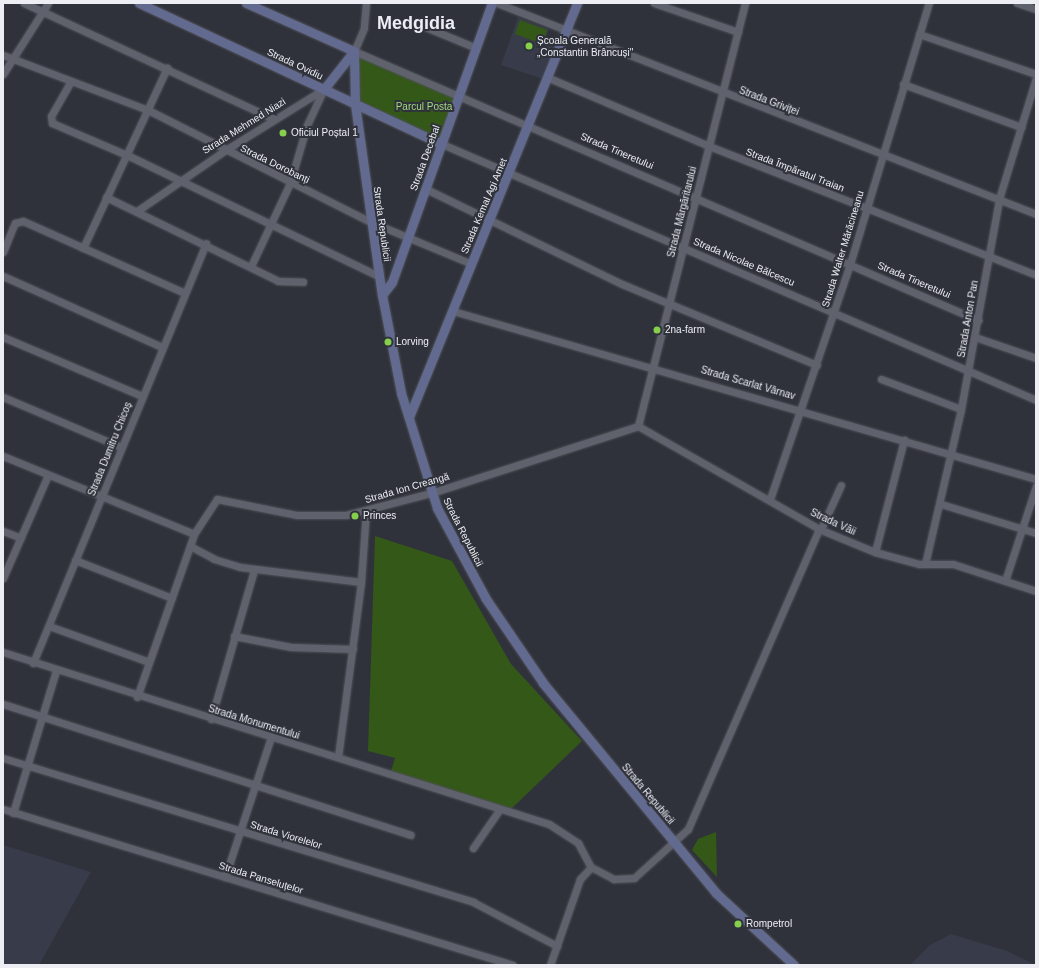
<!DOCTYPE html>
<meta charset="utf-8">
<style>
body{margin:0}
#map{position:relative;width:1039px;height:968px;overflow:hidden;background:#30323b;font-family:Arial,sans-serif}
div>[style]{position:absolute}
.built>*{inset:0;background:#373b4a}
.green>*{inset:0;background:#345818;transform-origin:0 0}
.roads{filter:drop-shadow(0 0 1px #4f5159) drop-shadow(0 0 1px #4f5159)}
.street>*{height:7px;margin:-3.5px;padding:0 3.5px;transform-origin:3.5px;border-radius:3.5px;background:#5f626c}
.secondary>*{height:9px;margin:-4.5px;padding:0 4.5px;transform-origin:4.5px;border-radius:4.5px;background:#626a8f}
.dots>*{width:11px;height:11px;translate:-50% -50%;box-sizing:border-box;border:2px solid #30323b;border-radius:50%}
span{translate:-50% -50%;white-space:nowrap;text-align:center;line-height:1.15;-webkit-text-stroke:4px #30323b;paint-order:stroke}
.poi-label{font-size:10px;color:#eceef4}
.left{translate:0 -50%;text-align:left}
.street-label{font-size:10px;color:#eceef4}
.park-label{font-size:10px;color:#a1d97d}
.town-label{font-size:18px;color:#eceef4;font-weight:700}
.frame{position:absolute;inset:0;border:4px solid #eceef4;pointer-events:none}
</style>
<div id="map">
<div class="built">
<i style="clip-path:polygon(518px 17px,549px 29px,543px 43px,558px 49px,546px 80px,501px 65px)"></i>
<i style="clip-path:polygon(3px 845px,91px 872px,39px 965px,3px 965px)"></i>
<i style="clip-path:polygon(951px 934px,1007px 951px,1036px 965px,910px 965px,930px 945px)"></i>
</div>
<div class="green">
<i style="left:520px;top:20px;width:29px;height:15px;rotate:20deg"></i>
<i style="clip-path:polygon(354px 51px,460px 95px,442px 144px,355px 104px)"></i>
<i style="clip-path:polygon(375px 536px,452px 561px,511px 664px,582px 741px,510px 810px,391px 771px,395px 758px,368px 751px)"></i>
<i style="clip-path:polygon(716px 832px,717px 877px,692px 850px,698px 839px)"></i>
</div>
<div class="roads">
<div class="street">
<i style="left:24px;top:3px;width:276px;rotate:24.9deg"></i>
<i style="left:366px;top:3px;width:25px;rotate:95deg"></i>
<i style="left:364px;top:28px;width:25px;rotate:113deg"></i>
<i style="left:354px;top:51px;width:680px;rotate:23.32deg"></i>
<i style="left:497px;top:3px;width:579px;rotate:21.38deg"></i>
<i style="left:654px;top:3px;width:89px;rotate:19deg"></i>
<i style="left:1017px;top:3px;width:20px;rotate:18deg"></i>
<i style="left:423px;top:26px;width:57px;rotate:22.5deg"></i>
<i style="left:919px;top:34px;width:124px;rotate:18.9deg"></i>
<i style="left:3px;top:55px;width:155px;rotate:20.8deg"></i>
<i style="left:148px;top:110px;width:250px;rotate:26.7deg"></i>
<i style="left:371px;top:222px;width:109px;rotate:22.6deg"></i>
<i style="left:3px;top:74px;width:84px;rotate:-57.6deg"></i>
<i style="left:549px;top:78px;width:174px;rotate:23deg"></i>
<i style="left:709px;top:146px;width:352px;rotate:21.5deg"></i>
<i style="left:71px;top:81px;width:40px;rotate:119.7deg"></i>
<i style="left:51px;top:116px;width:7px;rotate:82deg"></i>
<i style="left:52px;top:123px;width:82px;rotate:23.1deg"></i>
<i style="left:127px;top:155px;width:279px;rotate:25.7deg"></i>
<i style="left:903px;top:84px;width:126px;rotate:20deg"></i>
<i style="left:442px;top:144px;width:647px;rotate:23.31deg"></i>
<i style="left:426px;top:189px;width:218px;rotate:25.9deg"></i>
<i style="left:622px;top:284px;width:211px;rotate:22.6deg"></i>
<i style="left:106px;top:197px;width:191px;rotate:26deg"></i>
<i style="left:278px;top:281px;width:25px;rotate:2deg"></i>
<i style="left:137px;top:211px;width:106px;rotate:-34.6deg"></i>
<i style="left:224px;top:151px;width:118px;rotate:-31.8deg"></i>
<i style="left:83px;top:248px;width:199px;rotate:-65deg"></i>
<i style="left:3px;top:252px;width:31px;rotate:-68deg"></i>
<i style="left:15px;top:223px;width:8px;rotate:-14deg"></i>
<i style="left:23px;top:221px;width:177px;rotate:24deg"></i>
<i style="left:251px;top:266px;width:92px;rotate:-64.8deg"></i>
<i style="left:290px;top:183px;width:60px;rotate:-73.7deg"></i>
<i style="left:307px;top:125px;width:40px;rotate:-65deg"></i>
<i style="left:3px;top:276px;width:174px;rotate:24.1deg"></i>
<i style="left:453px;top:311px;width:607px;rotate:16.08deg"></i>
<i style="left:3px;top:337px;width:151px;rotate:23deg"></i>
<i style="left:975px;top:337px;width:65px;rotate:19deg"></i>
<i style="left:881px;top:379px;width:85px;rotate:20.6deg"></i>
<i style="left:3px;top:397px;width:128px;rotate:23deg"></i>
<i style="left:638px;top:426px;width:436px;rotate:-75.8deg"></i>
<i style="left:638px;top:426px;width:208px;rotate:29.6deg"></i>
<i style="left:819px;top:529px;width:61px;rotate:22.3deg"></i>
<i style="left:875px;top:552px;width:46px;rotate:15.3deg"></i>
<i style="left:919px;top:564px;width:34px"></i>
<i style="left:953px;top:564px;width:87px;rotate:18deg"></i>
<i style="left:3px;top:456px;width:206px;rotate:22.2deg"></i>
<i style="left:770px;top:499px;width:248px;rotate:-71.2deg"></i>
<i style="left:850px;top:264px;width:273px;rotate:-73.2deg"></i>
<i style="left:941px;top:504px;width:99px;rotate:17deg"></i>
<i style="left:821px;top:529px;width:48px;rotate:-65.6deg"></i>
<i style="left:3px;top:531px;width:19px;rotate:21deg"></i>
<i style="left:190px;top:546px;width:27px;rotate:28deg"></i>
<i style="left:214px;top:559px;width:27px;rotate:17deg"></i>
<i style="left:240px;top:567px;width:122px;rotate:7.1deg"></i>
<i style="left:875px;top:552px;width:116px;rotate:-75.5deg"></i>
<i style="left:75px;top:560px;width:104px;rotate:21.4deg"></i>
<i style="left:925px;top:564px;width:159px;rotate:-76.9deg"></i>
<i style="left:961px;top:409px;width:213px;rotate:-79.7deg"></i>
<i style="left:999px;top:199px;width:127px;rotate:-73deg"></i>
<i style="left:3px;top:578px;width:112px;rotate:-66.4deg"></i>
<i style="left:1005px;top:581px;width:100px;rotate:-71.9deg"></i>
<i style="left:49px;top:626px;width:106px;rotate:19.8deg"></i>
<i style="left:234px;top:636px;width:58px;rotate:10.9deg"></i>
<i style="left:291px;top:647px;width:62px;rotate:1.8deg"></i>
<i style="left:3px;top:652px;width:572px;rotate:17.49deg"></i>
<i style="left:549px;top:824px;width:35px;rotate:33deg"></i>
<i style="left:578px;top:843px;width:27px;rotate:62deg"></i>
<i style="left:33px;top:663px;width:454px;rotate:-67.6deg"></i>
<i style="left:137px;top:697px;width:173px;rotate:-70.7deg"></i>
<i style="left:194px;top:534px;width:42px;rotate:-56.7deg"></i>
<i style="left:217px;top:499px;width:82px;rotate:11.3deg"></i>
<i style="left:297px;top:515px;width:49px"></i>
<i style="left:346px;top:515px;width:88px;rotate:-14.5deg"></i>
<i style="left:431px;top:493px;width:218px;rotate:-17.9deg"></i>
<i style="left:3px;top:704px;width:428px;rotate:17.8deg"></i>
<i style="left:211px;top:719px;width:155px;rotate:-73.9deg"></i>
<i style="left:338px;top:757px;width:177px;rotate:-82.5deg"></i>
<i style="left:361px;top:582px;width:72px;rotate:-86deg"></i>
<i style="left:3px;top:758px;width:492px;rotate:17deg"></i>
<i style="left:473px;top:902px;width:95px;rotate:27.6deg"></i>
<i style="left:3px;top:809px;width:533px;rotate:17.01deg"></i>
<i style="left:13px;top:813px;width:148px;rotate:-73.2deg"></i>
<i style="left:473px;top:848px;width:47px;rotate:-55.3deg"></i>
<i style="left:591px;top:867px;width:26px;rotate:28deg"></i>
<i style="left:614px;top:879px;width:20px;rotate:-3deg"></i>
<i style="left:634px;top:878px;width:73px;rotate:-42.2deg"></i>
<i style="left:688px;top:829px;width:327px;rotate:-66.4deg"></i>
<i style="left:225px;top:877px;width:147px;rotate:-71.8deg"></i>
<i style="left:550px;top:965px;width:91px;rotate:-70.8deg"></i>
<i style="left:580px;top:879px;width:16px;rotate:-47deg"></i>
</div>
<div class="secondary">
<i style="left:139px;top:3px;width:334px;rotate:25deg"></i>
<i style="left:246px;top:3px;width:118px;rotate:24deg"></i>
<i style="left:354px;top:51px;width:53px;rotate:88.9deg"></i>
<i style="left:355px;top:104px;width:193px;rotate:82deg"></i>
<i style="left:382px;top:295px;width:100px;rotate:79deg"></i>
<i style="left:401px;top:393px;width:121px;rotate:72.6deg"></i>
<i style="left:437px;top:508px;width:103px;rotate:61.7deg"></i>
<i style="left:486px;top:599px;width:102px;rotate:55.8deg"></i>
<i style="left:543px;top:683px;width:272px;rotate:50.5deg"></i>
<i style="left:716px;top:893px;width:106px;rotate:42.7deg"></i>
<i style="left:324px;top:89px;width:48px;rotate:-51.7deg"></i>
<i style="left:382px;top:295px;width:16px;rotate:-52deg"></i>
<i style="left:392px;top:282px;width:296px;rotate:-70.3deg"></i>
<i style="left:409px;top:417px;width:447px;rotate:-67.9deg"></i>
</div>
</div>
<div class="dots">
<i style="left:529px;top:46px;background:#85cf4d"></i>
<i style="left:283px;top:133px;background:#85cf4d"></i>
<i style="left:657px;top:330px;background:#85cf4d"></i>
<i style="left:388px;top:342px;background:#85cf4d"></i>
<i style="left:355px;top:516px;background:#85cf4d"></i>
<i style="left:738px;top:924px;background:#85cf4d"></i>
</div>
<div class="poi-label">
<span class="left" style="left:537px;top:46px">Școala Generală<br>„Constantin Brâncuși"</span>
<span class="left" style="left:291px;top:133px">Oficiul Poștal 1</span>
<span class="left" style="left:665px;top:330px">2na-farm</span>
<span class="left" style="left:396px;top:342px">Lorving</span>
<span class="left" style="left:363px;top:516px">Princes</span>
<span class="left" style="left:746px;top:924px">Rompetrol</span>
</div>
<div class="street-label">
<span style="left:295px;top:64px;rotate:25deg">Strada Ovidiu</span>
<span style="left:769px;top:101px;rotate:21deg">Strada Griviței</span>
<span style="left:244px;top:126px;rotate:-32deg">Strada Mehmed Niazi</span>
<span style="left:617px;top:151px;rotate:23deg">Strada Tineretului</span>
<span style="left:425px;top:158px;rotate:-70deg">Strada Decebal</span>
<span style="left:275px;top:164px;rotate:26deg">Strada Dorobanți</span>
<span style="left:795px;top:170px;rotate:21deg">Strada Împăratul Traian</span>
<span style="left:484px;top:206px;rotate:-67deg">Strada Kemal Agi Amet</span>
<span style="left:682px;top:212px;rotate:-76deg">Strada Mărgăritarului</span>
<span style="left:382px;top:224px;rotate:82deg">Strada Republicii</span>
<span style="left:843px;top:249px;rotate:-73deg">Strada Walter Mărăcineanu</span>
<span style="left:744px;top:262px;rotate:23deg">Strada Nicolae Bălcescu</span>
<span style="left:914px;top:280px;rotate:23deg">Strada Tineretului</span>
<span style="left:968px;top:319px;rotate:-80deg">Strada Anton Pan</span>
<span style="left:748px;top:383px;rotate:16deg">Strada Scarlat Vârnav</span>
<span style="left:110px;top:449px;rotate:-68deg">Strada Dumitru Chicoș</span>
<span style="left:407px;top:488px;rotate:-16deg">Strada Ion Creangă</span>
<span style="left:833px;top:522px;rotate:25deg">Strada Văii</span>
<span style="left:463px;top:532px;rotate:63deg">Strada Republicii</span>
<span style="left:254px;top:722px;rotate:17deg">Strada Monumentului</span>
<span style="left:648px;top:794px;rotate:50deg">Strada Republicii</span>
<span style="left:286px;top:835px;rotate:17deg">Strada Viorelelor</span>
<span style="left:261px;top:878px;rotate:17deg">Strada Panseluțelor</span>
</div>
<div class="park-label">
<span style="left:424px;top:107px">Parcul Posta</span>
</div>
<div class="town-label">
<span style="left:416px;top:23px">Medgidia</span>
</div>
<div class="frame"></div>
</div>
